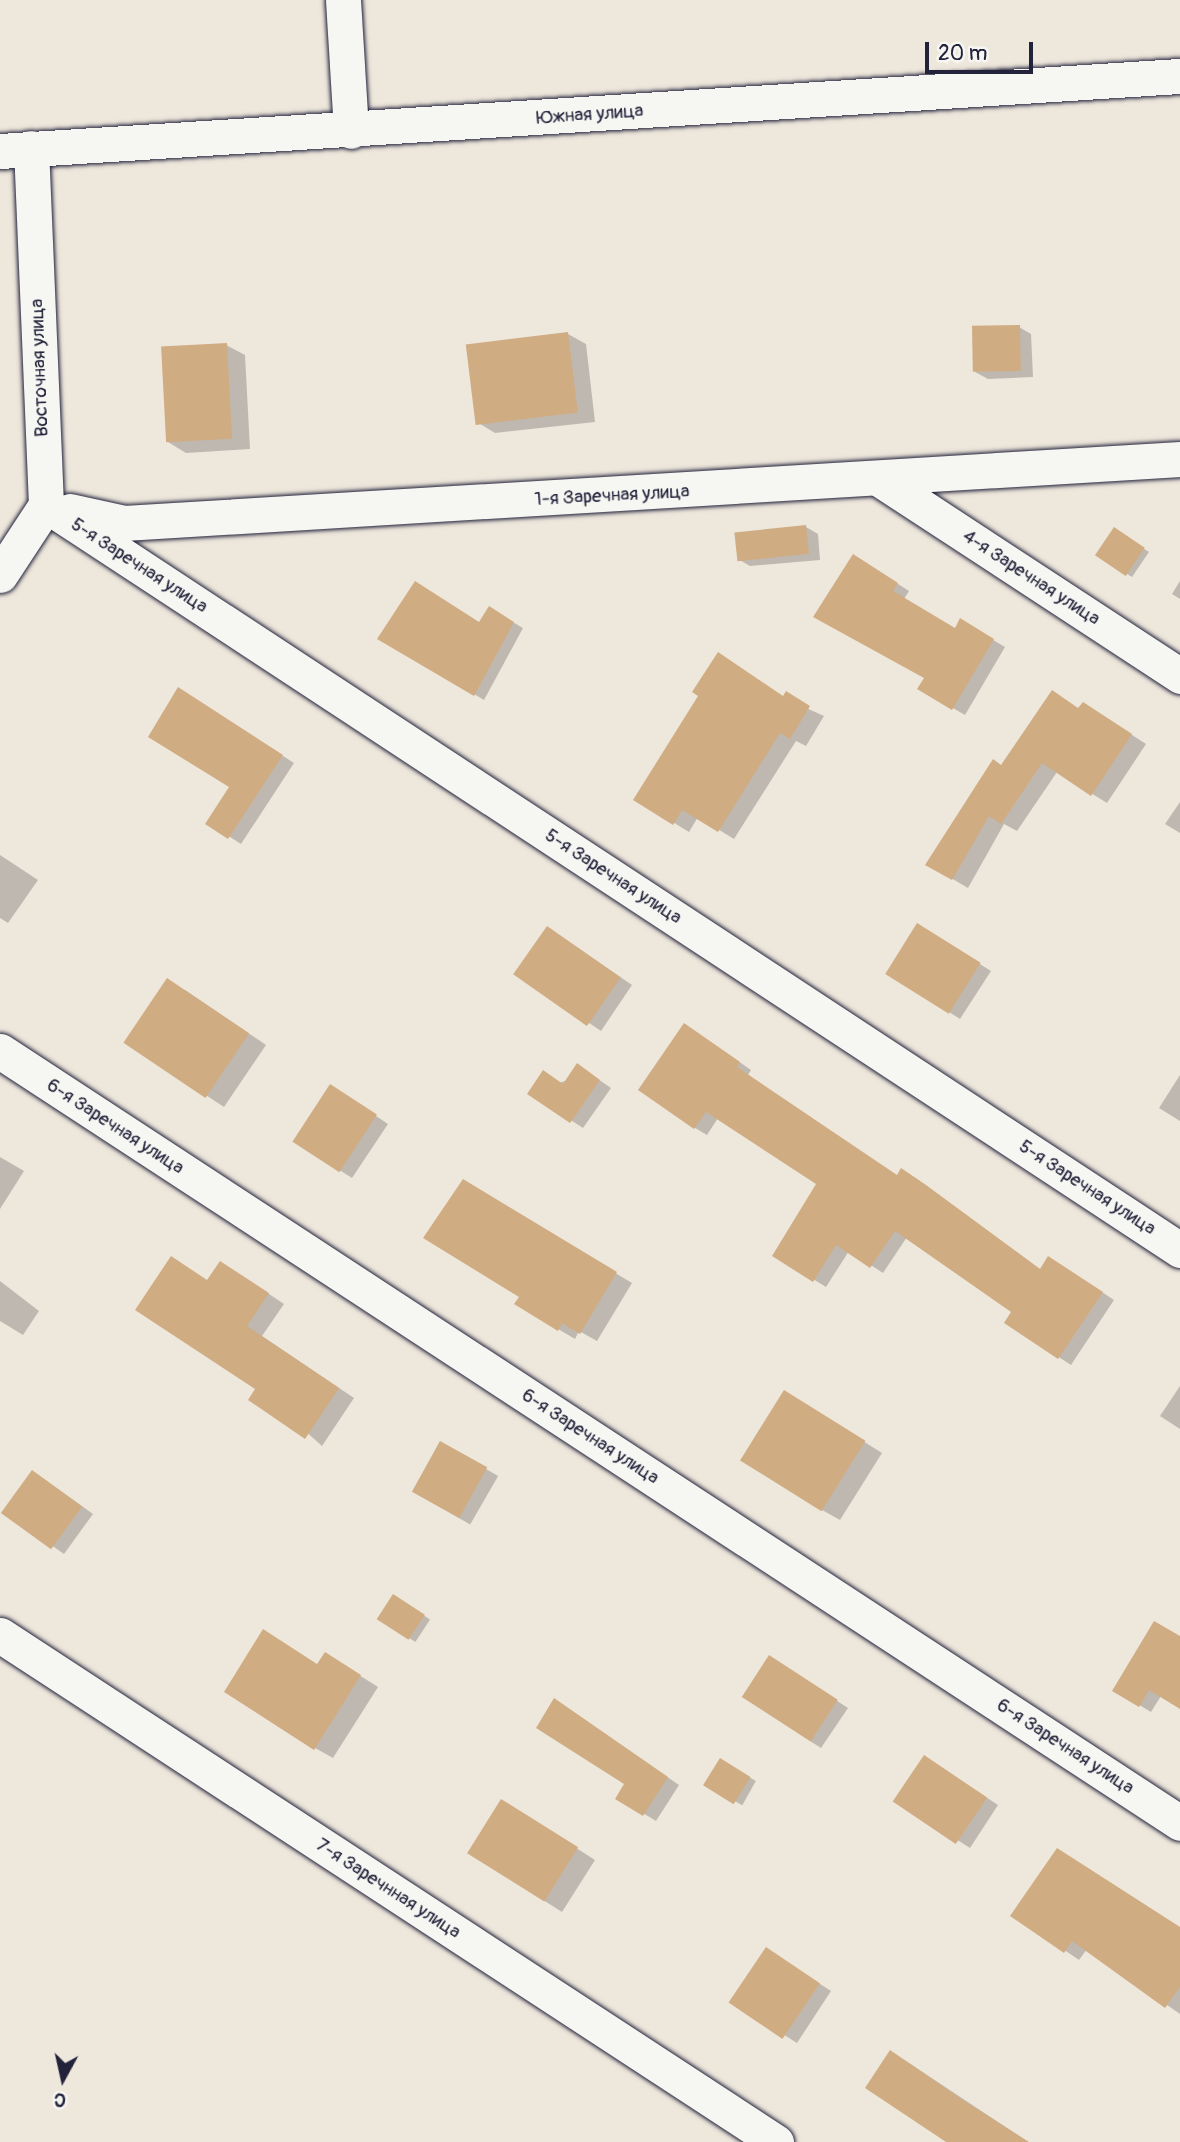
<!DOCTYPE html>
<meta charset="utf-8">
<style>
body{margin:0}
#map{position:relative;width:1180px;height:2142px;overflow:hidden;background:#eee7dc;font-family:Pangolin,sans-serif}
div>[style]{position:absolute}
.shadow>*{inset:0;background:#0003;transform-origin:0 0}
.building>*{inset:0;background:#d0ac82;transform-origin:0 0}
.roads{filter:drop-shadow(0 0 2px #22223b) drop-shadow(0 0 2px #22223b)}
.minor>*{height:35px;margin:-17.5px;padding:0 17.5px;transform-origin:17.5px;border-radius:17.5px;background:#f6f6f2}
span{translate:-50% -50%;white-space:nowrap;text-align:center;line-height:1.15;-webkit-text-stroke:5px #f6f6f2;paint-order:stroke}
.street-label{font-size:19px;color:#22223b}
.north{position:absolute;left:28px;top:2044px;width:70px;height:70px;-webkit-text-stroke:5px #f6f6f2;paint-order:stroke;rotate:188deg;font-size:19px;font-weight:700;line-height:28px;text-align:center;color:#22223b}
.north::after{content:'';display:block;margin:auto;width:24px;height:32px;background:#22223b;clip-path:polygon(50% 0,100% 100%,50% 72%,0 100%)}
.scale{position:absolute;left:925px;top:42px;width:108px;height:32px;box-sizing:border-box;border:4px solid #22223b;border-top:0;padding-left:9px;font-size:21px;line-height:24px;white-space:nowrap;color:#22223b;-webkit-text-stroke:5px #f6f6f2;paint-order:stroke}
</style>
<div id="map">
<div class="shadow">
<i style="clip-path:polygon(1019px 327px,1031px 334px,1033px 377px,988px 379px,975px 372px)"></i>
<i style="clip-path:polygon(568px 334px,586px 344px,595px 422px,495px 433px,477px 422px)"></i>
<i style="clip-path:polygon(226px 345px,245px 355px,250px 449px,186px 453px,168px 442px)"></i>
<i style="clip-path:polygon(806px 527px,818px 534px,820px 560px,750px 566px,738px 559px)"></i>
<i style="clip-path:polygon(1114px 529px,1149px 552px,1132px 577px,1127px 574px)"></i>
<i style="clip-path:polygon(865px 563px,909px 591px,904px 599px,956px 630px,961px 621px,1005px 647px,965px 715px,920px 689px,927px 678px)"></i>
<i style="clip-path:polygon(1180px 581px,1180px 599px,1172px 594px)"></i>
<i style="clip-path:polygon(489px 608px,523px 628px,484px 700px,380px 638px,480px 624px)"></i>
<i style="clip-path:polygon(191px 697px,294px 763px,241px 844px,208px 823px,231px 786px)"></i>
<i style="clip-path:polygon(784px 698px,824px 716px,806px 746px,796px 741px,734px 839px,698px 817px,689px 832px,635px 799px)"></i>
<i style="clip-path:polygon(1079px 710px,1098px 713px,1146px 744px,1107px 803px,1057px 772px,1017px 831px,1004px 824px,968px 888px,927px 864px,1002px 767px)"></i>
<i style="clip-path:polygon(1180px 802px,1180px 833px,1165px 824px)"></i>
<i style="clip-path:polygon(0 855px,38px 880px,8px 923px,0 918px)"></i>
<i style="clip-path:polygon(929px 932px,991px 971px,960px 1019px,949px 1012px)"></i>
<i style="clip-path:polygon(559px 935px,632px 985px,601px 1031px,516px 974px)"></i>
<i style="clip-path:polygon(185px 990px,266px 1045px,224px 1107px,125px 1042px)"></i>
<i style="clip-path:polygon(696px 1032px,751px 1070px,748px 1075px,898px 1177px,914px 1177px,1041px 1270px,1061px 1265px,1114px 1300px,1071px 1365px,1006px 1323px,1013px 1312px,907px 1237px,883px 1273px,849px 1251px,826px 1287px,774px 1255px,819px 1183px,718px 1118px,707px 1135px,695px 1128px)"></i>
<i style="clip-path:polygon(589px 1073px,611px 1088px,583px 1128px,529px 1093px)"></i>
<i style="clip-path:polygon(1180px 1075px,1180px 1121px,1159px 1108px)"></i>
<i style="clip-path:polygon(342px 1093px,388px 1124px,352px 1178px,294px 1141px)"></i>
<i style="clip-path:polygon(0 1157px,24px 1171px,0 1209px)"></i>
<i style="clip-path:polygon(464px 1182px,632px 1283px,597px 1341px,579px 1331px,575px 1339px,516px 1304px,521px 1297px)"></i>
<i style="clip-path:polygon(236px 1272px,284px 1304px,262px 1336px,354px 1398px,322px 1446px,258px 1389px)"></i>
<i style="clip-path:polygon(0 1281px,39px 1311px,23px 1335px,0 1321px)"></i>
<i style="clip-path:polygon(1180px 1386px,1180px 1429px,1160px 1416px)"></i>
<i style="clip-path:polygon(802px 1403px,882px 1453px,840px 1520px,822px 1510px)"></i>
<i style="left:441px;top:1443px;width:66px;height:56px;rotate:30deg"></i>
<i style="clip-path:polygon(44px 1479px,93px 1514px,64px 1554px,4px 1512px)"></i>
<i style="left:394px;top:1596px;width:43px;height:27px;rotate:33deg"></i>
<i style="clip-path:polygon(1180px 1638px,1180px 1707px,1161px 1696px,1151px 1712px,1114px 1690px)"></i>
<i style="clip-path:polygon(318px 1665px,343px 1665px,378px 1687px,333px 1758px,315px 1748px)"></i>
<i style="clip-path:polygon(782px 1665px,848px 1708px,821px 1748px,810px 1741px)"></i>
<i style="clip-path:polygon(567px 1708px,679px 1785px,656px 1821px,618px 1798px,627px 1784px)"></i>
<i style="left:720px;top:1761px;width:41px;height:28px;rotate:29deg"></i>
<i style="clip-path:polygon(936px 1764px,998px 1805px,970px 1848px,896px 1801px)"></i>
<i style="clip-path:polygon(520px 1812px,595px 1860px,562px 1912px,469px 1853px)"></i>
<i style="clip-path:polygon(1013px 1915px,1180px 1929px,1180px 2014px,1087px 1949px,1079px 1960px)"></i>
<i style="clip-path:polygon(778px 1957px,831px 1991px,797px 2043px,732px 2002px)"></i>
<i style="clip-path:polygon(903px 2059px,1028px 2142px,950px 2142px)"></i>
</div>
<div class="building">
<i style="left:1020px;top:325px;width:46px;height:48px;rotate:89deg"></i>
<i style="left:568px;top:332px;width:81px;height:103px;rotate:83deg"></i>
<i style="left:227px;top:343px;width:96px;height:66px;rotate:87deg"></i>
<i style="left:806px;top:525px;width:29px;height:72px;rotate:84deg"></i>
<i style="left:1114px;top:527px;width:37px;height:34px;rotate:34deg"></i>
<i style="clip-path:polygon(853px 554px,898px 583px,893px 591px,955px 628px,960px 618px,994px 639px,952px 710px,917px 689px,924px 678px,813px 617px)"></i>
<i style="clip-path:polygon(415px 581px,479px 622px,489px 606px,514px 622px,474px 696px,377px 639px)"></i>
<i style="clip-path:polygon(718px 652px,783px 696px,786px 691px,810px 706px,790px 739px,780px 733px,718px 832px,682px 810px,673px 825px,633px 800px,698px 696px,692px 692px)"></i>
<i style="clip-path:polygon(178px 687px,283px 755px,228px 839px,205px 824px,229px 787px,148px 737px)"></i>
<i style="clip-path:polygon(1052px 690px,1078px 708px,1083px 702px,1132px 734px,1091px 796px,1042px 763px,1001px 824px,989px 816px,952px 880px,925px 865px,993px 759px,1001px 765px)"></i>
<i style="left:917px;top:923px;width:75px;height:60px;rotate:32deg"></i>
<i style="left:547px;top:926px;width:90px;height:59px;rotate:35deg"></i>
<i style="left:167px;top:978px;width:99px;height:78px;rotate:34deg"></i>
<i style="clip-path:polygon(684px 1023px,740px 1062px,737px 1067px,897px 1175px,901px 1168px,926px 1185px,1040px 1269px,1048px 1256px,1103px 1292px,1058px 1359px,1004px 1323px,1011px 1312px,895px 1231px,870px 1268px,836px 1245px,813px 1282px,772px 1256px,816px 1184px,706px 1112px,694px 1129px,638px 1090px)"></i>
<i style="clip-path:polygon(577px 1063px,600px 1080px,570px 1123px,527px 1094px,543px 1070px,563px 1084px)"></i>
<i style="left:330px;top:1084px;width:56px;height:69px;rotate:33deg"></i>
<i style="clip-path:polygon(463px 1179px,617px 1272px,580px 1334px,562px 1323px,558px 1331px,514px 1304px,519px 1297px,423px 1238px)"></i>
<i style="clip-path:polygon(171px 1256px,207px 1280px,220px 1261px,269px 1293px,247px 1326px,339px 1388px,305px 1439px,248px 1400px,255px 1389px,135px 1310px)"></i>
<i style="left:784px;top:1390px;width:96px;height:83px;rotate:32deg"></i>
<i style="left:440px;top:1441px;width:54px;height:58px;rotate:29deg"></i>
<i style="left:32px;top:1470px;width:62px;height:53px;rotate:36deg"></i>
<i style="left:393px;top:1594px;width:38px;height:30px;rotate:33deg"></i>
<i style="clip-path:polygon(1154px 1621px,1180px 1636px,1180px 1709px,1149px 1690px,1139px 1707px,1112px 1691px)"></i>
<i style="clip-path:polygon(263px 1629px,317px 1664px,325px 1652px,361px 1675px,314px 1750px,224px 1692px)"></i>
<i style="left:769px;top:1655px;width:82px;height:50px;rotate:33deg"></i>
<i style="clip-path:polygon(554px 1698px,668px 1777px,643px 1816px,615px 1799px,624px 1784px,536px 1728px)"></i>
<i style="left:924px;top:1755px;width:76px;height:56px;rotate:34deg"></i>
<i style="left:720px;top:1758px;width:36px;height:32px;rotate:32deg"></i>
<i style="left:501px;top:1799px;width:91px;height:64px;rotate:32deg"></i>
<i style="clip-path:polygon(1057px 1848px,1180px 1927px,1180px 1987px,1165px 2008px,1072px 1941px,1064px 1953px,1010px 1916px)"></i>
<i style="left:766px;top:1947px;width:65px;height:67px;rotate:34deg"></i>
<i style="clip-path:polygon(890px 2050px,960px 2098px,1029px 2142px,946px 2142px,865px 2088px)"></i>
</div>
<div class="roads">
<div class="minor">
<i style="left:343px;top:0;width:131px;rotate:86.5deg"></i>
<i style="left:0;top:151px;width:1182px;rotate:-3.64deg"></i>
<i style="left:881px;top:480px;width:358px;rotate:33.2deg"></i>
<i style="left:46px;top:505px;width:1357px;rotate:33.3deg"></i>
<i style="left:70px;top:511px;width:55px;rotate:12.5deg"></i>
<i style="left:124px;top:523px;width:1058px;rotate:-3.47deg"></i>
<i style="left:0;top:575px;width:84px;rotate:-56.7deg"></i>
<i style="left:46px;top:505px;width:357px;rotate:-92.4deg"></i>
<i style="left:0;top:1051px;width:1410px;rotate:33.19deg"></i>
<i style="left:0;top:1635px;width:927px;rotate:33.16deg"></i>
</div>
</div>
<div class="street-label">
<span style="left:590px;top:115px;rotate:-4deg">Южная улица</span>
<span style="left:40px;top:368px;rotate:-92deg">Восточная улица</span>
<span style="left:612px;top:496px;rotate:-3deg">1-я Заречная улица</span>
<span style="left:139px;top:566px;rotate:33deg">5-я Заречная улица</span>
<span style="left:1031px;top:578px;rotate:33deg">4-я Заречная улица</span>
<span style="left:613px;top:877px;rotate:33deg">5-я Заречная улица</span>
<span style="left:115px;top:1127px;rotate:33deg">6-я Заречная улица</span>
<span style="left:1087px;top:1188px;rotate:33deg">5-я Заречная улица</span>
<span style="left:590px;top:1437px;rotate:33deg">6-я Заречная улица</span>
<span style="left:1065px;top:1747px;rotate:33deg">6-я Заречная улица</span>
<span style="left:388px;top:1889px;rotate:33deg">7-я Заречнная улица</span>
</div>
<div class="north">С</div>
<div class="scale">20 m</div>
</div>
